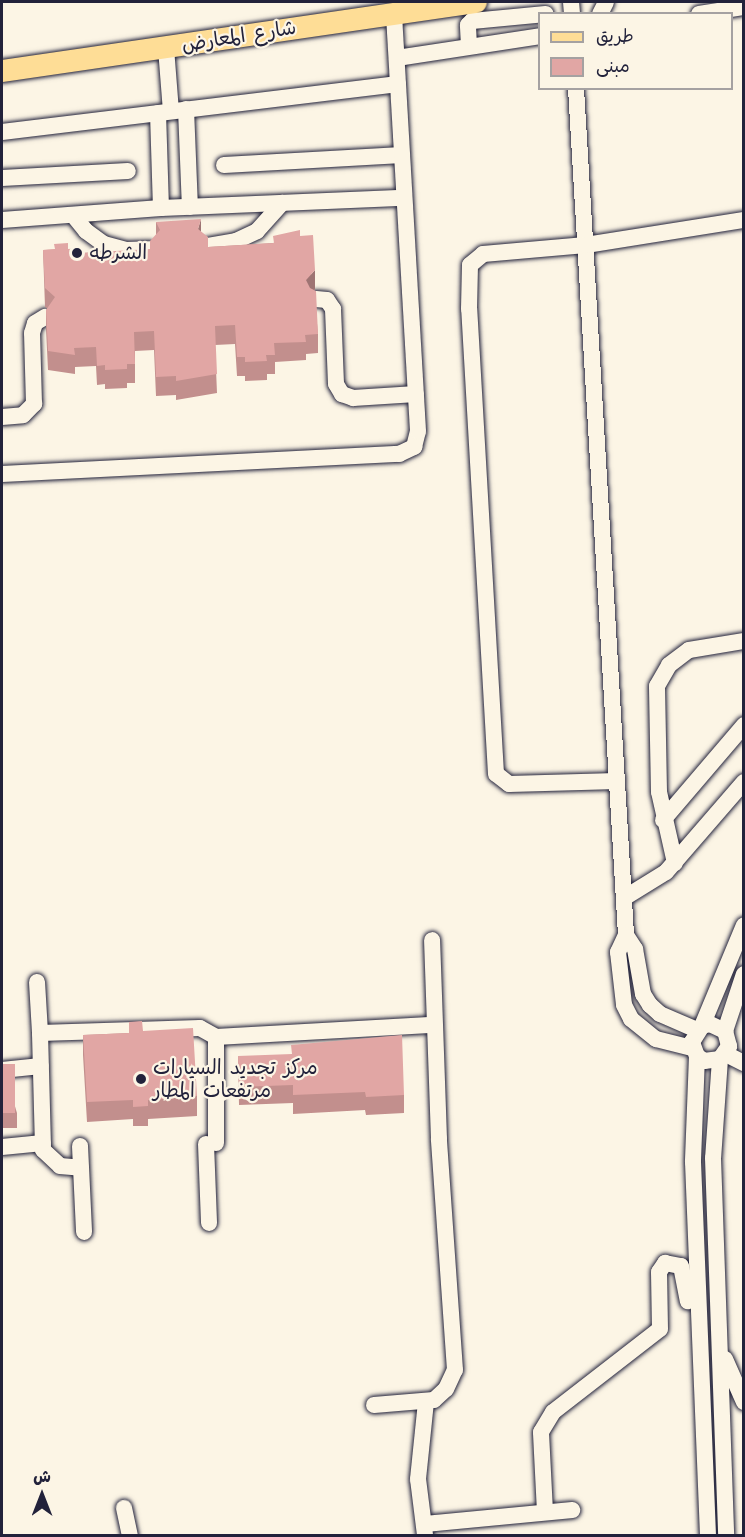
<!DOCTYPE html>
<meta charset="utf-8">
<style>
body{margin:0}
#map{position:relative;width:745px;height:1537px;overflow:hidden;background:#fcf5e5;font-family:"Architects Daughter","Playpen Sans Arabic",sans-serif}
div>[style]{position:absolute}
.roads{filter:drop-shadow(0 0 2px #22223b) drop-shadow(0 0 2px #22223b)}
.minor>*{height:16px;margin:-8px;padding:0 8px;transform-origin:8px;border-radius:8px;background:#fcf5e5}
.major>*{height:22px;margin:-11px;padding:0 11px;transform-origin:11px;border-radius:11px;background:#fedd96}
.wall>*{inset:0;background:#c28f8d}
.shaded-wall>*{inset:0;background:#9e7473}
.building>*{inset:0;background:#e1a6a4;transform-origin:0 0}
.dots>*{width:16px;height:16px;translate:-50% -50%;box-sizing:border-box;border:3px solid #fcf5e5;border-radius:50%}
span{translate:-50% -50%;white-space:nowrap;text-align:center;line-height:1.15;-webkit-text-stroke:4.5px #fcf5e5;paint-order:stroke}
.street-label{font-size:20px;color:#22223b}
.poi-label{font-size:20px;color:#22223b}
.left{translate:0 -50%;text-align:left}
.frame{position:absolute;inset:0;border:3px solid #22223b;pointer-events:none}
.legend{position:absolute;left:538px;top:12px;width:195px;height:78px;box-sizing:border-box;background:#fcf5e5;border:2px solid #a5a1a1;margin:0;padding:8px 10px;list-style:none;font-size:18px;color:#22223b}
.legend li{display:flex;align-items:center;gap:12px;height:30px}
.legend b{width:30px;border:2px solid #a5a1a1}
.north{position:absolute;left:12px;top:1465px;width:60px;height:60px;-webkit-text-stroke:4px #fcf5e5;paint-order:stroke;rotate:0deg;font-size:16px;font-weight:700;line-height:24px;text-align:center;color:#22223b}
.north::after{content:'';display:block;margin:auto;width:21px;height:27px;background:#22223b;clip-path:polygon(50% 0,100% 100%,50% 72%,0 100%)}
</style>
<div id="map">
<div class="roads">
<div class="minor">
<i style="left:571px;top:2px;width:12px;rotate:85deg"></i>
<i style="left:600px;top:14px;width:13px;rotate:-63deg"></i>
<i style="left:699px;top:14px;width:46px;rotate:-8.8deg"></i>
<i style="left:469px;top:46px;width:21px;rotate:-93deg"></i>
<i style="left:468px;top:25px;width:6px;rotate:-45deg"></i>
<i style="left:472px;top:21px;width:74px;rotate:-5.4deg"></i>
<i style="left:166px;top:48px;width:63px;rotate:85.5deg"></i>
<i style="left:397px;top:58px;width:145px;rotate:-8.7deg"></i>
<i style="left:576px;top:88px;width:848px;rotate:86.62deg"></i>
<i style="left:626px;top:935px;width:17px;rotate:57deg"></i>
<i style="left:635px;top:949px;width:46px;rotate:79.9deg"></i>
<i style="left:643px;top:994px;width:13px;rotate:58deg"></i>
<i style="left:650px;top:1005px;width:13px;rotate:42deg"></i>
<i style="left:660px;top:1014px;width:40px;rotate:23.4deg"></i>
<i style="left:186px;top:109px;width:98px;rotate:87.7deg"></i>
<i style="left:158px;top:113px;width:95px;rotate:88.2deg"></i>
<i style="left:2px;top:132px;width:399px;rotate:-6.9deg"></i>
<i style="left:224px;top:165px;width:178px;rotate:-3.2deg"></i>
<i style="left:2px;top:178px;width:126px;rotate:-3.2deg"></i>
<i style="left:73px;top:215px;width:21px;rotate:51deg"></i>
<i style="left:86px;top:231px;width:22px;rotate:36deg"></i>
<i style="left:104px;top:244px;width:23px;rotate:15deg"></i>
<i style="left:126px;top:250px;width:24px;rotate:-2deg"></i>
<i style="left:2px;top:220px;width:159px;rotate:-4.3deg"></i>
<i style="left:161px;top:208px;width:243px;rotate:-2.4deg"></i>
<i style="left:208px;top:246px;width:28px;rotate:-10deg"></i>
<i style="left:236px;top:241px;width:23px;rotate:-25deg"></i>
<i style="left:257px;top:231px;width:38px;rotate:-48deg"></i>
<i style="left:316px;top:299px;width:11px;rotate:5deg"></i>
<i style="left:327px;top:300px;width:11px;rotate:56deg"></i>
<i style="left:333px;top:309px;width:75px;rotate:87.7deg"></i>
<i style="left:336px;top:384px;width:12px;rotate:59deg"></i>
<i style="left:342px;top:394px;width:12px;rotate:20deg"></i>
<i style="left:353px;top:398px;width:63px;rotate:-3.6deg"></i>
<i style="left:2px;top:417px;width:21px;rotate:-5deg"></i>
<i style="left:23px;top:415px;width:16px;rotate:-45deg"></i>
<i style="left:34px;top:404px;width:71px;rotate:-91.6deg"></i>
<i style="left:32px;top:333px;width:10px;rotate:-73deg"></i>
<i style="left:35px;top:323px;width:12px;rotate:-31deg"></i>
<i style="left:2px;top:474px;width:398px;rotate:-2.9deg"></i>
<i style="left:399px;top:454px;width:17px;rotate:-25deg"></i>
<i style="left:414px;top:447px;width:16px;rotate:-76deg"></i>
<i style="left:418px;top:431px;width:418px;rotate:-93.3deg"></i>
<i style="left:617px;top:781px;width:108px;rotate:178.4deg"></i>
<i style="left:509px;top:784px;width:16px;rotate:-142deg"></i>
<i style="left:496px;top:774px;width:466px;rotate:-93.3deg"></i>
<i style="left:469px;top:309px;width:44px;rotate:-88.7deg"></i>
<i style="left:470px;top:265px;width:17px;rotate:-40deg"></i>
<i style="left:483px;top:254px;width:103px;rotate:-5deg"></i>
<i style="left:586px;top:245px;width:160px;rotate:-9deg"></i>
<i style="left:663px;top:820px;width:125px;rotate:-49.5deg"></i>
<i style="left:675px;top:863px;width:73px;rotate:-102.7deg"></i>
<i style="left:659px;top:792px;width:106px;rotate:-91.1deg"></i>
<i style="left:657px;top:686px;width:24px;rotate:-60deg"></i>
<i style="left:669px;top:665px;width:25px;rotate:-37deg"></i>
<i style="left:689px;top:650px;width:56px;rotate:-9.3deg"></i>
<i style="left:624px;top:898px;width:49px;rotate:-31.8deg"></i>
<i style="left:666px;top:872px;width:119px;rotate:-49.1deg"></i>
<i style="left:626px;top:935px;width:19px;rotate:115deg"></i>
<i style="left:618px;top:952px;width:53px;rotate:83.5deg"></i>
<i style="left:624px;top:1005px;width:16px;rotate:63deg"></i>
<i style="left:631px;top:1019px;width:32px;rotate:39deg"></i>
<i style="left:656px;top:1039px;width:37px;rotate:14deg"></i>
<i style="left:37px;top:982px;width:51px;rotate:86.6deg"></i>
<i style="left:40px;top:1033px;width:160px;rotate:-1.8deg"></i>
<i style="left:200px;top:1028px;width:18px;rotate:29deg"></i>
<i style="left:216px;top:1037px;width:218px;rotate:-3.2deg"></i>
<i style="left:702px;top:1026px;width:8px;rotate:-14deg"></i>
<i style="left:710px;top:1024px;width:17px;rotate:25deg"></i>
<i style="left:725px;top:1031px;width:16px;rotate:75deg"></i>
<i style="left:729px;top:1046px;width:16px;rotate:125deg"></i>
<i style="left:720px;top:1059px;width:16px;rotate:173deg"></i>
<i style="left:704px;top:1061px;width:9px;rotate:-144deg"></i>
<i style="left:697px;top:1056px;width:15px;rotate:-110deg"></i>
<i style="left:692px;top:1042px;width:19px;rotate:-58deg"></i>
<i style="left:702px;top:1026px;width:109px;rotate:-67.4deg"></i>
<i style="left:725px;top:1031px;width:60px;rotate:-71.6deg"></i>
<i style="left:40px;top:1033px;width:117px;rotate:88.5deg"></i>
<i style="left:43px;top:1150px;width:23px;rotate:43deg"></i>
<i style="left:60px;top:1166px;width:21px;rotate:5deg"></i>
<i style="left:216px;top:1037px;width:106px;rotate:90deg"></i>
<i style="left:726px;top:1054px;width:20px;rotate:27deg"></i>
<i style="left:697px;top:1056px;width:106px;rotate:92.2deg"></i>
<i style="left:693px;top:1162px;width:374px;rotate:87.7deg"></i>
<i style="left:720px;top:1059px;width:99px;rotate:94deg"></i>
<i style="left:713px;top:1158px;width:378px;rotate:88deg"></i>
<i style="left:2px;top:1070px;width:39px;rotate:-6deg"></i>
<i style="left:206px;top:1144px;width:79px;rotate:87.8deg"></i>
<i style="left:80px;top:1146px;width:86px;rotate:87.3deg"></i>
<i style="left:2px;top:1147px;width:41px;rotate:-5.6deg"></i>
<i style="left:725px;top:1359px;width:47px;rotate:66.2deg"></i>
<i style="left:374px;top:1405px;width:60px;rotate:-4.8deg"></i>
<i style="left:434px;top:1400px;width:16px;rotate:-43deg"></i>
<i style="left:446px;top:1389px;width:21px;rotate:-65deg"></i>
<i style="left:455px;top:1370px;width:232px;rotate:-94deg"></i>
<i style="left:439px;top:1139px;width:199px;rotate:-92deg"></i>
<i style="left:124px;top:1508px;width:29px;rotate:78deg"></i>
<i style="left:545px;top:1512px;width:80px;rotate:-92.9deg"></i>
<i style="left:541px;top:1432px;width:23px;rotate:-59deg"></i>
<i style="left:553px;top:1412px;width:135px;rotate:-37.8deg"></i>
<i style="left:660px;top:1329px;width:57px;rotate:-91deg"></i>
<i style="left:659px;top:1272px;width:11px;rotate:-56deg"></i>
<i style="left:665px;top:1263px;width:16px;rotate:11deg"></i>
<i style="left:681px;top:1266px;width:36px;rotate:79deg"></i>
<i style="left:425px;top:1524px;width:148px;rotate:-5.4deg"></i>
<i style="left:425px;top:1535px;width:56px;rotate:-97.1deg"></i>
<i style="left:418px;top:1479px;width:77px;rotate:-84.1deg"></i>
</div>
<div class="major">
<i style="left:2px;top:71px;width:479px;rotate:-8.3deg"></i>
</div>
</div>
<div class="wall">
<i style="clip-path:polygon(156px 222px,201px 232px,208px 247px,273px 243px,300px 236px,315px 289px,314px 290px,318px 334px,318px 353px,306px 354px,306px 360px,275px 362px,275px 374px,267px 374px,267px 380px,245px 381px,245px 376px,237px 376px,235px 344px,215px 345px,217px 393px,176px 400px,176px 395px,156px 396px,154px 350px,135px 351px,135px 383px,127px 383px,127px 388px,105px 389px,105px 384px,97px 385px,96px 366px,75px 367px,75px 374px,48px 370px,46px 329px,46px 310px,47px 308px,45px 307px,43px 250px,68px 249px,81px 253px,150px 250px,156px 235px)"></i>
<i style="clip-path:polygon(129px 1022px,143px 1031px,197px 1096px,197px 1116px,148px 1119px,148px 1126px,133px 1126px,133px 1119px,87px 1122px,83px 1055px,83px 1035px,129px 1033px)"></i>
<i style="clip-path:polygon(238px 1056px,404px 1095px,404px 1113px,366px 1115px,365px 1110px,293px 1114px,293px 1103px,239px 1105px)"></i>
<i style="clip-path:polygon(2px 1064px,17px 1113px,17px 1128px,2px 1128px)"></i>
</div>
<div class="shaded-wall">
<i style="clip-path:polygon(201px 219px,201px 238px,198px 229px)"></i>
<i style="clip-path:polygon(315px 270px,315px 289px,306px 299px,306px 280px)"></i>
</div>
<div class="building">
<i style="clip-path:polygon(201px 219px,198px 229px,208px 237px,208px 247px,274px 243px,273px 236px,300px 230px,300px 236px,313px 235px,315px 270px,306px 280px,310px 288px,316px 291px,318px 334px,305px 335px,306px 342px,274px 343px,275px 355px,266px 355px,267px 361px,245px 362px,245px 357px,237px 357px,235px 325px,215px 326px,217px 374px,176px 381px,176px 376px,156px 377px,154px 331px,134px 332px,135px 364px,127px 364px,127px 369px,105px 370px,105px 365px,97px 366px,96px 347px,74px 348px,75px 355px,48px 351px,46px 310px,55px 297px,45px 288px,43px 250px,55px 249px,54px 244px,68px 243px,68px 249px,81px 248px,81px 253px,150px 249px,150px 241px,160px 230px,156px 222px)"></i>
<i style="clip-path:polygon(142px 1021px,143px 1031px,193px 1028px,197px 1096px,148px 1100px,148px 1106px,133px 1107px,133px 1100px,87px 1102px,83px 1035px,129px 1033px,129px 1022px)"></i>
<i style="clip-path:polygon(402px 1035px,404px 1095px,366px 1097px,365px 1092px,293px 1095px,293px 1085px,239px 1087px,238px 1056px,292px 1054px,291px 1045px)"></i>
<i style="left:2px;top:1064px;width:13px;height:49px"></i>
</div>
<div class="dots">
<i style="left:77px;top:253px;background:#22223b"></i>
<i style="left:141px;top:1079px;background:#22223b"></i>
</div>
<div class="street-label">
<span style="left:239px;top:37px;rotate:-9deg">شارع المعارض</span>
</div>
<div class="poi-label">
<span class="left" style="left:89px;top:253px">الشرطه</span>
<span class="left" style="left:153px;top:1080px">مركز تجديد السيارات<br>مرتفعات المطار</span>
</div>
<div class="frame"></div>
<ul class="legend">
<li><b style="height:8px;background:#fedd96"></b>طريق</li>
<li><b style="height:16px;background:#e1a6a4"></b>مبنى</li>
</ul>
<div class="north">ش</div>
</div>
